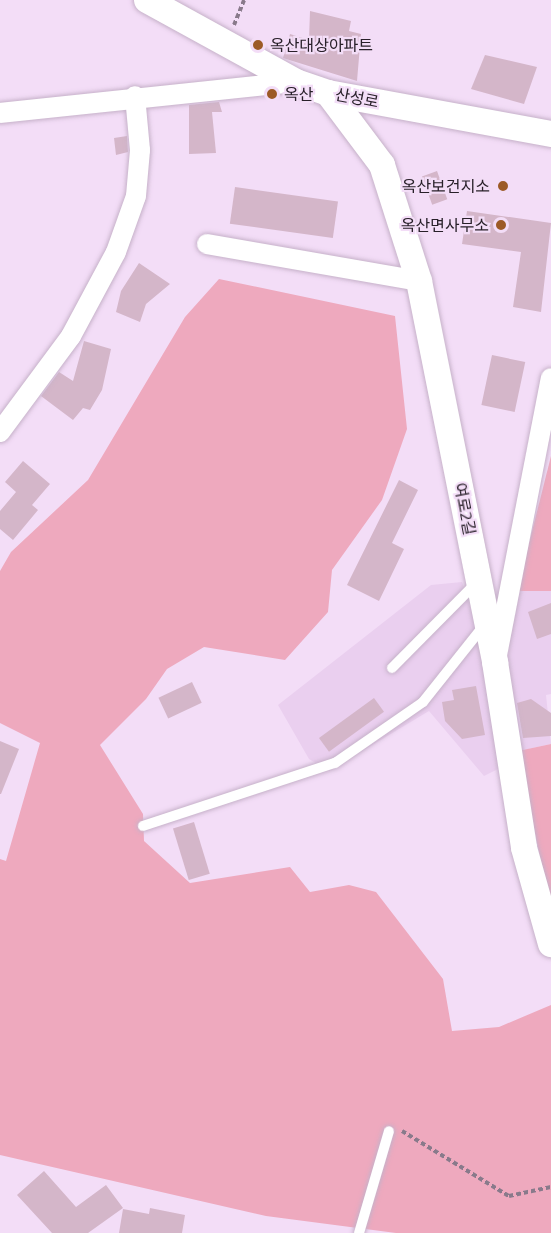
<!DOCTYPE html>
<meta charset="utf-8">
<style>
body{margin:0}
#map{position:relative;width:551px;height:1233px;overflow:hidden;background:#f3ddf7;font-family:"Titillium Web","Noto Sans KR",sans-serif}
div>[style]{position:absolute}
.built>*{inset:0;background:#eacfef}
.green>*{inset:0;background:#eea9be}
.building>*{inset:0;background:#d4b6c9;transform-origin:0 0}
.path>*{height:4px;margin-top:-2px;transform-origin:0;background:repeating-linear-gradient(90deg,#897a8b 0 4.5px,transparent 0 7.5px)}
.roads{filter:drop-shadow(0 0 2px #c6b1c9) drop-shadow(0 0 2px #c6b1c9)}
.service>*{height:10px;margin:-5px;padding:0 5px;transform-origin:5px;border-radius:5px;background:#fff}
.minor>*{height:20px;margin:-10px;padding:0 10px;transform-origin:10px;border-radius:10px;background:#fff}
.tertiary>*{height:26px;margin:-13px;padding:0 13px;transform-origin:13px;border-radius:13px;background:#fff}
.dots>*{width:16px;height:16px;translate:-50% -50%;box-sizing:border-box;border:3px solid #f3ddf7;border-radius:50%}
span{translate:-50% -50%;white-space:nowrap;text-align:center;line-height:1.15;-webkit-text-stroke:4.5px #f3ddf7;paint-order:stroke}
.poi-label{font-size:16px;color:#282029}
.left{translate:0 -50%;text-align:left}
.right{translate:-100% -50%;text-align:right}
.street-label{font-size:16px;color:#282029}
</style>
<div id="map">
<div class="built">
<i style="clip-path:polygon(462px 582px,482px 643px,504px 766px,484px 776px,429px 711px,329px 771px,309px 759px,278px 705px,431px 585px)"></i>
<i style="clip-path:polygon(517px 591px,551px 591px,551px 694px,546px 695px,551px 744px,518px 751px,507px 663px)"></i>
</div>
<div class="green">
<i style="clip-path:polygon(219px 279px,395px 316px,407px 429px,382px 500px,332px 570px,328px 612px,285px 660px,204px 647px,167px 669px,146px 699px,100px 745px,143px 814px,144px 841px,190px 883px,290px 867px,310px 892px,349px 885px,376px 892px,443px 979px,452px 1031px,499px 1027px,551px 1005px,551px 1233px,396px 1233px,266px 1216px,0 1155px,0 859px,6px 861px,40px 743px,0 723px,0 571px,11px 552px,88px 480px,185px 317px)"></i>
<i style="clip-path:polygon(551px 456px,551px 591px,517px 591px)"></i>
<i style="clip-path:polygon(551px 744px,551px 910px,518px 751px)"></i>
</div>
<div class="building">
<i style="clip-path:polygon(310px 11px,351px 21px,349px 31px,361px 34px,357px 81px,283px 58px,290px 34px,309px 40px)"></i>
<i style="clip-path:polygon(485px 55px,537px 67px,524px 104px,471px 89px)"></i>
<i style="clip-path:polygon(219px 102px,222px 112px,212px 112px,216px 153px,189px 154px,189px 105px)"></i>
<i style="clip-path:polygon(127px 136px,128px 152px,116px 155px,114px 138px)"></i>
<i style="left:437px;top:171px;width:30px;height:16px;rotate:70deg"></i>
<i style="left:235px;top:187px;width:104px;height:37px;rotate:8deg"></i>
<i style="clip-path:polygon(467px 211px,551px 223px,541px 312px,513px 307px,521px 252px,462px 244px)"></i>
<i style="clip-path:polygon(139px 263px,170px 284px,146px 304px,140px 322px,116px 312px,121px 291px)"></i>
<i style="clip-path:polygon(84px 341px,111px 349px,102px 390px,90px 410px,83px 408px,73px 420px,41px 396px,59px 372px,73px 381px)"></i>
<i style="left:492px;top:355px;width:34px;height:51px;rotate:12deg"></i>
<i style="clip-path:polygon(23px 461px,50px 484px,32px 505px,38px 510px,13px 540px,0 529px,0 511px,16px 492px,5px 482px)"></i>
<i style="clip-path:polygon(399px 480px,418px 490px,392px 543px,404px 549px,379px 601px,347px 585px)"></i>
<i style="clip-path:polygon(551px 603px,551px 634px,537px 639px,528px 612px)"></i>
<i style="left:192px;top:682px;width:23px;height:37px;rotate:65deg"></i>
<i style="clip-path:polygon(476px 686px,485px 735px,462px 739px,445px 721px,442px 702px,454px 700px,452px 690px)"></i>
<i style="left:374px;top:698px;width:17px;height:68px;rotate:54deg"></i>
<i style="clip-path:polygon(531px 699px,551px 713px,551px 736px,523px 738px,517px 703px)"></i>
<i style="clip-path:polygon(0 741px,19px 749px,1px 794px,0 794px)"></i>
<i style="left:194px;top:822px;width:54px;height:22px;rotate:73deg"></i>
<i style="clip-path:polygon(44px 1171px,76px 1207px,106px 1185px,123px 1208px,88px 1233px,52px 1233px,17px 1195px)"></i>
<i style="clip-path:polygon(150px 1208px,185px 1215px,182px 1233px,119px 1233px,123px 1209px,149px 1214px)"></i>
</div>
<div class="path">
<i style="left:234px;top:25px;width:27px;rotate:-68deg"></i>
<i style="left:402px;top:1131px;width:125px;rotate:31.3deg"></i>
<i style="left:509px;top:1196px;width:43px;rotate:-12.1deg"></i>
</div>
<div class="roads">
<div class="service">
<i style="left:392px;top:668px;width:121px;rotate:-45.3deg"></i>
<i style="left:143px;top:826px;width:202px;rotate:-18.2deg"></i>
<i style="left:335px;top:763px;width:107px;rotate:-34.7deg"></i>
<i style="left:423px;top:702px;width:100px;rotate:-51.5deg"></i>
<i style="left:359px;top:1233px;width:106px;rotate:-73.6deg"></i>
</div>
<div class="minor">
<i style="left:0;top:113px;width:298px;rotate:-6deg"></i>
<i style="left:207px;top:244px;width:215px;rotate:9.9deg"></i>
<i style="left:0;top:432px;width:119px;rotate:-53.5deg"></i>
<i style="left:71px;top:336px;width:95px;rotate:-61.8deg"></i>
<i style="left:116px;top:252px;width:59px;rotate:-70.3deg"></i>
<i style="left:136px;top:196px;width:46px;rotate:-85deg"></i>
<i style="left:140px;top:150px;width:54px;rotate:-95.3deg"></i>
<i style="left:497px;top:655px;width:282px;rotate:-79deg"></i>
</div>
<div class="tertiary">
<i style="left:147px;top:0;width:170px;rotate:28.8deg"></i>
<i style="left:296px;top:82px;width:34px;rotate:19deg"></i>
<i style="left:328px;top:93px;width:227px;rotate:10.4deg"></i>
<i style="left:328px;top:93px;width:90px;rotate:53.1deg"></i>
<i style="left:382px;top:165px;width:122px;rotate:72.3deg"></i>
<i style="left:419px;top:281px;width:389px;rotate:78.7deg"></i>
<i style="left:495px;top:662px;width:188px;rotate:81.1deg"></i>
<i style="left:524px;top:848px;width:100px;rotate:74.3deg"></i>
</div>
</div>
<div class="dots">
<i style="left:258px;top:45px;background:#9c5a26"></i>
<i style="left:272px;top:94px;background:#9c5a26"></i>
<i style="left:503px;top:186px;background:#9c5a26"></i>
<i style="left:501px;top:225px;background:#9c5a26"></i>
</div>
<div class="poi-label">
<span class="left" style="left:270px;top:45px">옥산대상아파트</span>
<span class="left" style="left:284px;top:94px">옥산</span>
<span class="right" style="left:490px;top:186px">옥산보건지소</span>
<span class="right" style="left:489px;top:225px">옥산면사무소</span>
</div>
<div class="street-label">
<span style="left:357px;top:98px;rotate:11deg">산성로</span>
<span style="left:465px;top:509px;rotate:79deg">여로2길</span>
</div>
</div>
